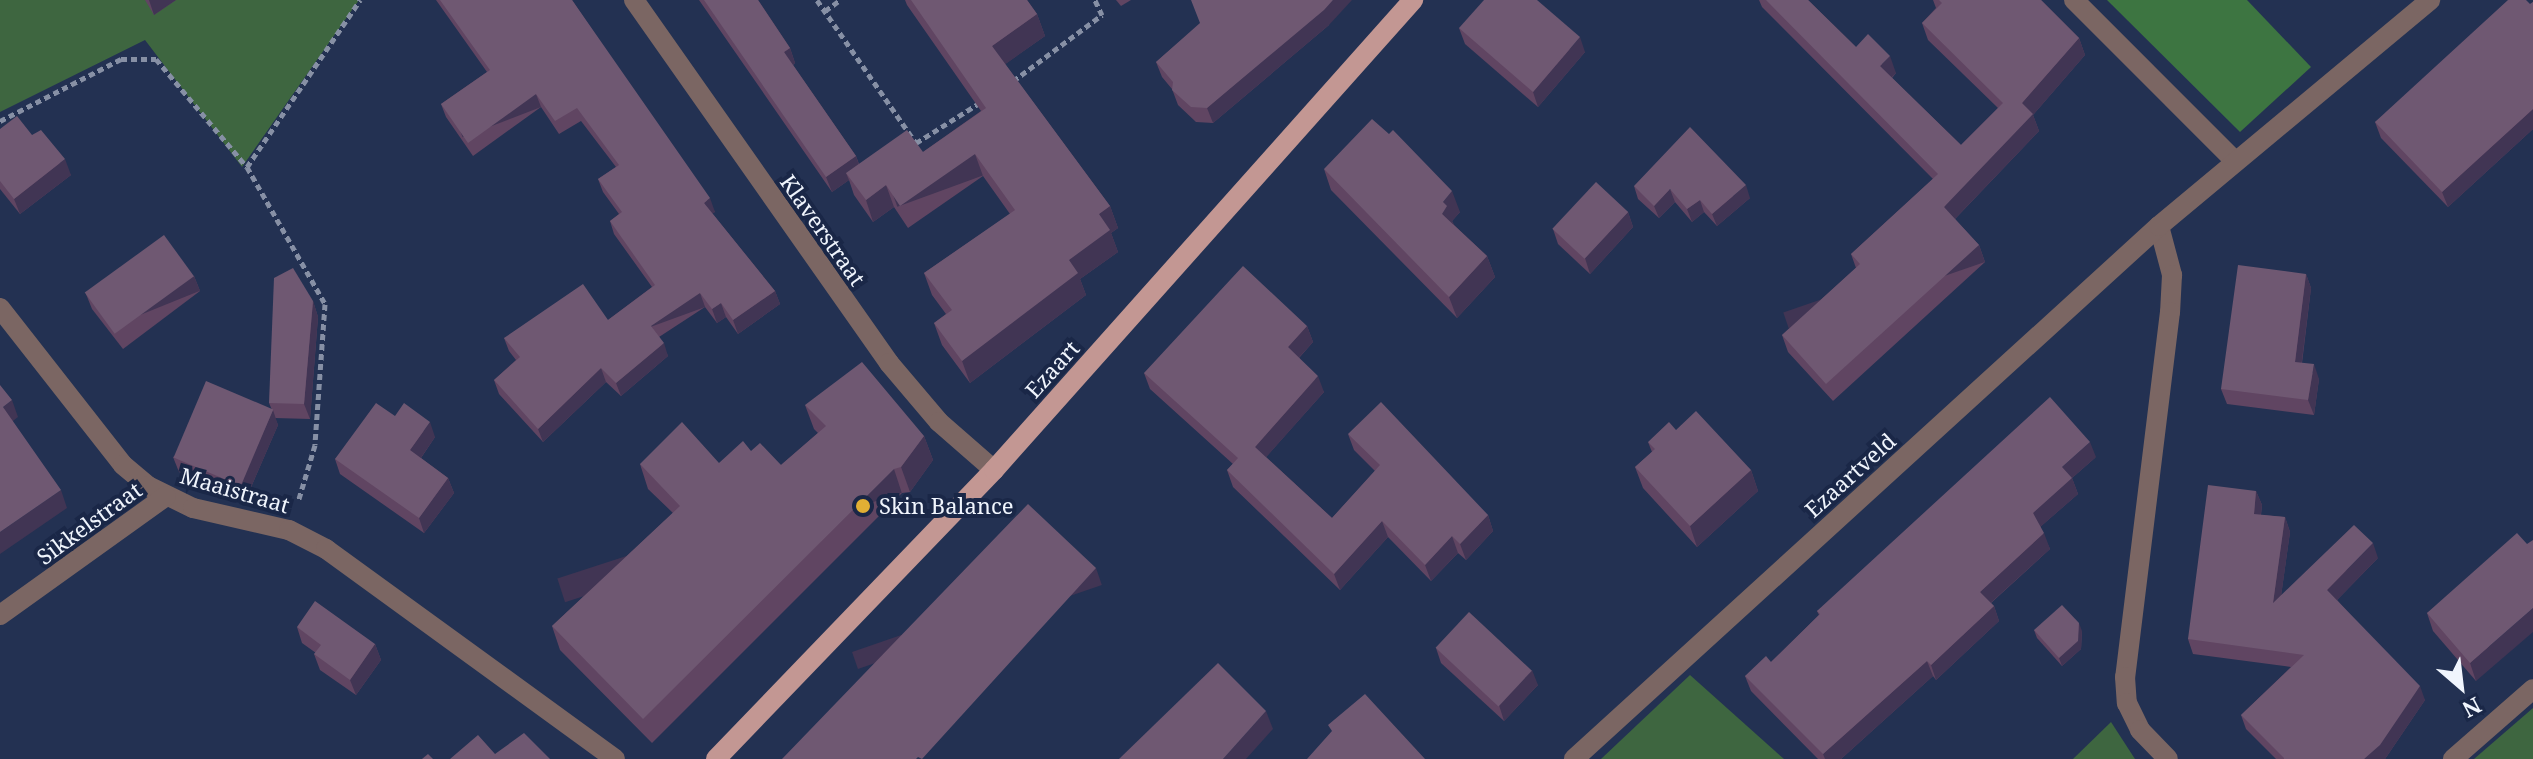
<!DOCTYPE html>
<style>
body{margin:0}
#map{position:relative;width:2533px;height:759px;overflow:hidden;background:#233152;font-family:"Noto Serif",serif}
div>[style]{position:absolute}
.green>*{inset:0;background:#3e6640}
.forest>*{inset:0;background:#3d7541}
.path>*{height:5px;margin-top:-2.5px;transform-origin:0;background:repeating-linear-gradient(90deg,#8790a5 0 6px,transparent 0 10px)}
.minor>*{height:20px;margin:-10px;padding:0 10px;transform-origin:10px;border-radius:10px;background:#7b6663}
.major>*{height:20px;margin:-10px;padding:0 10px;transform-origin:10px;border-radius:10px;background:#c39793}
.wall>*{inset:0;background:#604562}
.shaded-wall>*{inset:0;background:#413554;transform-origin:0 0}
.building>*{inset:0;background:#6f5872;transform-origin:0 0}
.dots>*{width:22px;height:22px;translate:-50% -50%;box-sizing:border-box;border:4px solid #1a2747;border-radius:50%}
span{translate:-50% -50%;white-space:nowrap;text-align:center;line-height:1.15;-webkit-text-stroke:8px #1a2747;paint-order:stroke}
.street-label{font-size:22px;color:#f0f5fd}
.poi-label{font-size:22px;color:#f0f5fd}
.left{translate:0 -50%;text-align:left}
.north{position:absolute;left:2421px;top:647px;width:80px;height:80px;-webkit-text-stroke:6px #1a2747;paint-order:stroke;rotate:152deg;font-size:22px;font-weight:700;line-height:32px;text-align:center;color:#f0f5fd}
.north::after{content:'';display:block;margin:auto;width:28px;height:36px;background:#f0f5fd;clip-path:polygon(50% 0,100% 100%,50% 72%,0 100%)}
</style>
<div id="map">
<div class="green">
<i style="clip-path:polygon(0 0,359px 0,242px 167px,145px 40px,0 112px)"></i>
<i style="clip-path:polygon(1690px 675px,1784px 759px,1601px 759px)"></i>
<i style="clip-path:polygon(2533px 708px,2533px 759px,2474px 759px)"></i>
<i style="clip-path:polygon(2111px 722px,2135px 759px,2073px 759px)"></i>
</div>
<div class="forest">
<i style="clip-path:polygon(2107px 0,2247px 0,2311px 67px,2240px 132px)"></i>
</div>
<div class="path">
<i style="left:817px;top:0;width:174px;rotate:55.3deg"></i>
<i style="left:916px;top:143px;width:77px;rotate:-32.2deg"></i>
<i style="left:825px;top:11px;width:19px;rotate:-36deg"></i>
<i style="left:1013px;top:81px;width:111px;rotate:-36.6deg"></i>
<i style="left:1102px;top:15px;width:17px;rotate:-115deg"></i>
<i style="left:0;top:121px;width:136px;rotate:-27.1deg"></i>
<i style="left:121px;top:59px;width:35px"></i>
<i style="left:156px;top:59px;width:141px;rotate:49.9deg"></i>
<i style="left:247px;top:167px;width:202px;rotate:-55.9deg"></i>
<i style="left:247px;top:167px;width:158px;rotate:60.3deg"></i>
<i style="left:325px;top:304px;width:141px;rotate:94.1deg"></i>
<i style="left:315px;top:445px;width:59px;rotate:106.6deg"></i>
</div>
<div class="minor">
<i style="left:634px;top:0;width:444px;rotate:54.9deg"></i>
<i style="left:889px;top:363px;width:77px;rotate:49.7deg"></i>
<i style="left:939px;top:422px;width:73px;rotate:41.1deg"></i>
<i style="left:2074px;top:0;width:228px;rotate:45deg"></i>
<i style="left:2159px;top:226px;width:51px;rotate:75.1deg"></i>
<i style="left:2172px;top:275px;width:37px;rotate:93deg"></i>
<i style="left:2170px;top:312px;width:368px;rotate:97deg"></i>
<i style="left:2125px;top:677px;width:26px;rotate:86deg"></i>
<i style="left:2127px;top:703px;width:30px;rotate:64deg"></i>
<i style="left:2140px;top:730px;width:40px;rotate:46deg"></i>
<i style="left:0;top:308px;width:199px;rotate:51.9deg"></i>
<i style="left:123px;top:465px;width:33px;rotate:40deg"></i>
<i style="left:148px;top:486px;width:50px;rotate:26.1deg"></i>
<i style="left:193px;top:508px;width:98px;rotate:12.9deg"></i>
<i style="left:289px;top:530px;width:42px;rotate:27.2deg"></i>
<i style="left:326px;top:549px;width:357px;rotate:36deg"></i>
<i style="left:0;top:615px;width:204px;rotate:-35.6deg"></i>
<i style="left:1574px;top:759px;width:791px;rotate:-42.34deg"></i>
<i style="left:2159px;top:226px;width:353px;rotate:-39.8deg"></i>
<i style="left:2453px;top:759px;width:106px;rotate:-41.2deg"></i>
</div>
<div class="major">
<i style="left:716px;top:759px;width:401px;rotate:-46.1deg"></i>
<i style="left:994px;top:470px;width:630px;rotate:-48.28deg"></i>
</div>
<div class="wall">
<i style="clip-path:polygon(145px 0,176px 0,154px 15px)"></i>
<i style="clip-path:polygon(436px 0,572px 0,715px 212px,712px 213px,775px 291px,780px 304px,738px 334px,726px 317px,717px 323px,705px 307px,659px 337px,668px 356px,621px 396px,606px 382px,543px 442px,499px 394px,494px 380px,516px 360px,509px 351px,504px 338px,608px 320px,652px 287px,614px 234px,610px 221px,619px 214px,603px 192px,598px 179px,616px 167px,581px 121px,559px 134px,541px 107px,473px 156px,446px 117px,441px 104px,487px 72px)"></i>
<i style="clip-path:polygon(699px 0,758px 0,790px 48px,795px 63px,793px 65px,856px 156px,859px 164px,923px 152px,981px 111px,907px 5px,905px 0,1027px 0,1037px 14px,1045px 36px,1005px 64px,1110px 206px,1118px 228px,1111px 233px,1118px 252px,1080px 279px,1086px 295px,970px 383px,942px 345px,934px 323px,946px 314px,932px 295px,924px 273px,1010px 214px,983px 176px,908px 228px,894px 207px,873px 222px,854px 195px,849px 180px,832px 192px)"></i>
<i style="clip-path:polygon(1116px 0,1131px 0,1121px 6px)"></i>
<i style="clip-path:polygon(1759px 0,1808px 0,1856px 47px,1896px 73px,1892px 78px,1961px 145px,1998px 108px,1928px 40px,1922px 23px,1936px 8px,1933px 0,2041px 0,2079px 38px,2085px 55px,2033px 115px,2039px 131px,1955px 219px,1979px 245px,1985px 262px,1833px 401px,1788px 352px,1782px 335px,1856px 268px,1851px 254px,1933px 179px,1762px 7px)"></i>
<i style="clip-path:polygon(2533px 2px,2533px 129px,2448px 207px,2381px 138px,2375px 122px)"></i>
<i style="clip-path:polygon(1200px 24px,1329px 25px,1213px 123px,1196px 122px,1178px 105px,1172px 89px,1162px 77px,1156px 62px)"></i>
<i style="clip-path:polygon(1459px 28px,1585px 52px,1538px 107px,1465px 44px)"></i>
<i style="clip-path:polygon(0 129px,32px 135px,71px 175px,20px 214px,0 189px)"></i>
<i style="clip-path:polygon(1324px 169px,1460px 212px,1452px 221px,1454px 225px,1487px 256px,1495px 277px,1457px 318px,1331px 190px)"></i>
<i style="clip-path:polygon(1634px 186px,1750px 198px,1717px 226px,1704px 212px,1692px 222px,1675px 202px,1659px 218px,1638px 199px)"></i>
<i style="clip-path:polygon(1628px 212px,1633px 227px,1590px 274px,1558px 244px,1553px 229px)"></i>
<i style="clip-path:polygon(2306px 274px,2311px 288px,2302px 363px,2319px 379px,2314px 415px,2227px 404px,2221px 389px)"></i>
<i style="clip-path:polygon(194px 276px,200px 291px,123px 349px,92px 309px,86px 294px)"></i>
<i style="clip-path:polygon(313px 301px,318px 317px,310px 419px,275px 418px,278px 425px,245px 501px,179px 472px,173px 457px,272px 410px,269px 403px)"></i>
<i style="clip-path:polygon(1307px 326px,1313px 342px,1299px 358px,1324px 392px,1266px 457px,1332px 518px,1375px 471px,1354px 450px,1348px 434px,1488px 515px,1493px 531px,1466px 560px,1458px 553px,1431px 581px,1388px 537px,1340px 590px,1233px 487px,1227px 470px,1233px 464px,1150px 389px,1144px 373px)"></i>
<i style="clip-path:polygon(805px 405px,924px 436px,933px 460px,910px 492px,902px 493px,652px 743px,560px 650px,552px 626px,673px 513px,648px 489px,640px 464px,719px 463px,751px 451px,781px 465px,818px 433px,814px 429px)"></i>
<i style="clip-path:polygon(395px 416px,435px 437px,421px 458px,448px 478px,454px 493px,424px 533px,340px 474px,335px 459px)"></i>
<i style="clip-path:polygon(1648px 442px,1751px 470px,1758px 491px,1697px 547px,1643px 488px,1635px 467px,1652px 452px)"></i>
<i style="clip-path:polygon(2096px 457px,2072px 478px,2078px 494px,2040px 527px,2050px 549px,1991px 603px,1994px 606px,1999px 621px,1936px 680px,1933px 676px,1841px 759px,1818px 759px,1751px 691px,1745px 676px,1771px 662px,1819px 615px,1817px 611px)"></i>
<i style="clip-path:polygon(2256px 491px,2262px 505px,2261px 515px,2285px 517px,2290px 532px,2281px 596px,2378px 558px,2337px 600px,2425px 700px,2385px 759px,2276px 759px,2246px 729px,2241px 715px,2291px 667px,2193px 654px,2188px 639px)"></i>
<i style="clip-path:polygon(2527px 544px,2476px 681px,2433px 631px,2427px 613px)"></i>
<i style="clip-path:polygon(297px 627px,375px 644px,381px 660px,356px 695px,320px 670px,314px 654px,316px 653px,302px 643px)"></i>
<i style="clip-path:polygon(2034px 630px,2082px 631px,2081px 649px,2062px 666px,2037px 638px)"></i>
<i style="clip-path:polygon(1436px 648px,1538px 685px,1504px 721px,1441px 663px)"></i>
</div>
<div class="shaded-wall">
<i style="clip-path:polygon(149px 0,176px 0,154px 15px)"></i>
<i style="clip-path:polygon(1333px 0,1352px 0,1329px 25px,1213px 123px,1207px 108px)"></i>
<i style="clip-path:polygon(1037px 14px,1045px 36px,1000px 68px,992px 46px)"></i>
<i style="clip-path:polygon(1580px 37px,1585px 52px,1538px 107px,1533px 92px)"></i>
<i style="clip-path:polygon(2079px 38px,2085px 55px,2033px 115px,2039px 131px,1950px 224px,1944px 207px,2022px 103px)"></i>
<i style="clip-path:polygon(790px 48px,795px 63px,790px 67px,784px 52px)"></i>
<i style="clip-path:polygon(1890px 56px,1896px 73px,1886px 83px,1880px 66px)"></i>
<i style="left:536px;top:94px;width:14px;height:84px;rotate:69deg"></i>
<i style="clip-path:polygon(2533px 109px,2533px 129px,2448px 207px,2442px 192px)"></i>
<i style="left:975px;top:154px;width:23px;height:91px;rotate:70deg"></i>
<i style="clip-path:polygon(856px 156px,861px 171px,846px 173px,849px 180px,832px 192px,826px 177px)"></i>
<i style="clip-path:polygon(65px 159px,71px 175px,20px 214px,14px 199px)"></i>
<i style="clip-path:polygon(886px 185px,894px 207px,873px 222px,866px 200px)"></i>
<i style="clip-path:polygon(1746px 185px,1750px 198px,1717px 226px,1712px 214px)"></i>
<i style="clip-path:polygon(1670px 189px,1675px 202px,1659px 218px,1654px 206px)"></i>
<i style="clip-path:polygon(1452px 191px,1460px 212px,1452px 221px,1455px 228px,1442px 214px,1443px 202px)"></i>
<i style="clip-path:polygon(710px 198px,715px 212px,709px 216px,704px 203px)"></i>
<i style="clip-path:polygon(1700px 200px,1704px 212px,1692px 222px,1687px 209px)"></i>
<i style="clip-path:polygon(1110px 206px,1118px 228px,1111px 233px,1118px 252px,1080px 279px,1086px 295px,970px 383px,962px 361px,1069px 260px,1099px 214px)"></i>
<i style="clip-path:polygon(1628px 212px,1633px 227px,1590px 274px,1585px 258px)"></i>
<i style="left:1979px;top:245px;width:18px;height:207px;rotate:71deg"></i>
<i style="clip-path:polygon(1487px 256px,1495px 277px,1457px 318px,1449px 297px)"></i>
<i style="clip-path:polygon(2306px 274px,2311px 288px,2300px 376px,2295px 362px)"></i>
<i style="left:194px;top:276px;width:16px;height:96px;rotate:68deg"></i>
<i style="clip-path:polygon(775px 291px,780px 304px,738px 334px,733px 320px)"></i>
<i style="left:700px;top:293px;width:15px;height:59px;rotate:70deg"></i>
<i style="clip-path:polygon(313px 301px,318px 317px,310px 419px,304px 404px)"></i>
<i style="clip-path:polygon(721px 303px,726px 317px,717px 323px,712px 309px)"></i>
<i style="clip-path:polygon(1307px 326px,1313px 342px,1294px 363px,1288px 347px)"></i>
<i style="clip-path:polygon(664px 343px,668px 356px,621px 396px,616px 383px)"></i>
<i style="clip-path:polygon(2314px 364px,2319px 379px,2314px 415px,2308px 400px)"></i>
<i style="clip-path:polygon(601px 368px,606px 382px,543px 442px,538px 429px)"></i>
<i style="clip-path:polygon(1318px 376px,1324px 392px,1261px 463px,1255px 447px)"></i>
<i style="clip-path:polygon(12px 400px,18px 417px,9px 424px,3px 407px)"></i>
<i style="clip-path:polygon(273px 410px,278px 425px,245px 501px,240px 485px)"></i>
<i style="clip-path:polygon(430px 422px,435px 437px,416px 465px,410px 450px)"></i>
<i style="clip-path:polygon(924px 436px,933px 460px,910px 492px,901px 467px)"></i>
<i style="clip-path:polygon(2090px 442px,2096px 457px,2072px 478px,2078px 494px,2039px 528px,2033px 513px,2062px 467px)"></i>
<i style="left:894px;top:469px;width:25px;height:354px;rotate:72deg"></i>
<i style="clip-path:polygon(1751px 470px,1758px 491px,1697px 547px,1690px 526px)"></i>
<i style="clip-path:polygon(448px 478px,454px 493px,424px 533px,419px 518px)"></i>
<i style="clip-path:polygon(61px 490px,67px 508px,0 554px,0 532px)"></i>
<i style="clip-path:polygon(2256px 491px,2262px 505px,2259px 528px,2254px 514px)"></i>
<i style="clip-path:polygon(1488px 515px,1493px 531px,1466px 560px,1460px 544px)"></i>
<i style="clip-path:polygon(2285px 517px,2290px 532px,2278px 618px,2273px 603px)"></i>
<i style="clip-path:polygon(1382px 521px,1388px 537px,1340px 590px,1334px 574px)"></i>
<i style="clip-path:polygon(2044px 533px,2050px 549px,1986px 607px,1980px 592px)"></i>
<i style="clip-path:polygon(1452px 536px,1458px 553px,1431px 581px,1425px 565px)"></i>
<i style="clip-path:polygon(2373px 543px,2378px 558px,2332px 605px,2327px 590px)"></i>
<i style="left:1096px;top:568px;width:18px;height:258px;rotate:71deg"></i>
<i style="clip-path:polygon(1994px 606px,1999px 621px,1936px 680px,1931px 665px)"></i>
<i style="clip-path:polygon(2533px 608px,2533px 632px,2476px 681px,2470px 663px)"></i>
<i style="clip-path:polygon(2079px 623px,2082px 631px,2081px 649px,2062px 666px,2059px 658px)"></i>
<i style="clip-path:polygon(375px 644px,381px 660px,356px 695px,350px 680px)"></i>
<i style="clip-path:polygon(1927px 661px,1933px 676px,1841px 759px,1825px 759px,1823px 754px)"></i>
<i style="clip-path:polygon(1532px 670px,1538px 685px,1504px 721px,1499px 705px)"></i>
<i style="clip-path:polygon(2420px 686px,2425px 700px,2385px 759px,2364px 759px)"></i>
<i style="clip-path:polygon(1266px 711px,1273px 729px,1246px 759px,1223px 759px)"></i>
</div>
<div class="building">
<i style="clip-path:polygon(440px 0,572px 0,710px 198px,704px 203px,775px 291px,733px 320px,721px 303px,712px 309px,700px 293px,651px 326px,664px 343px,616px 383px,601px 368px,538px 429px,494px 380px,520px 357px,504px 338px,583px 284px,608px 320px,655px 285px,610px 221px,622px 212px,598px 179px,619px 165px,577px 108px,555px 121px,536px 94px,468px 143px,441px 104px,490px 70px)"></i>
<i style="clip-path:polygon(704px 0,758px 0,790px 48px,784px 52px,856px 156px,826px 177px)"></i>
<i style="clip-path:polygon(911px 0,1027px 0,1037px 14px,992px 46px,1110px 206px,1099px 214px,1110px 230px,1069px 260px,1078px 273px,962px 361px,934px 323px,952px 310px,924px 273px,1015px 210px,975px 154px,900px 206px,886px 185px,866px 200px,846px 173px,907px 130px,923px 152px,986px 108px)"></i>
<i style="clip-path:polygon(1191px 0,1333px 0,1324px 10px,1207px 108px,1191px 107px,1172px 90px,1173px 82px,1156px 62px,1200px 23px)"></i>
<i style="clip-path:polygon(1484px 0,1537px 0,1580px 37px,1533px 92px,1459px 28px)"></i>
<i style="clip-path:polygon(1766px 0,1808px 0,1856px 47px,1868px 34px,1890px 56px,1880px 66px,1961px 145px,2003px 103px,1922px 23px,1942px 3px,1939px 0,2041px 0,2079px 38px,2022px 103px,2033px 114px,1944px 207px,1979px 245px,1826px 384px,1782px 335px,1860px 264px,1851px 254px,1938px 174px)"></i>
<i style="clip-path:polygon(2508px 0,2526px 0,2530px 4px,2533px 2px,2533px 109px,2442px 192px,2375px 122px)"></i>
<i style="clip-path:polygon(17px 116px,32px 135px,41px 130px,65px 159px,14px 199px,0 181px,0 129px)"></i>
<i style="clip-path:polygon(1372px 119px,1389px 134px,1393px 130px,1452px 191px,1443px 202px,1447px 206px,1442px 214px,1487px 256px,1449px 297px,1324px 169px)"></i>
<i style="clip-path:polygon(1690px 127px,1746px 185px,1712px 214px,1700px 200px,1687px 209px,1670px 189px,1654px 206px,1634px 186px)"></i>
<i style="left:1596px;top:182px;width:44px;height:64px;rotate:43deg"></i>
<i style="left:164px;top:235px;width:51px;height:98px;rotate:54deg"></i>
<i style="clip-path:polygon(2238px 265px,2306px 274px,2295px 362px,2314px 364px,2308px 400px,2221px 389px)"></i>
<i style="clip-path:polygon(1243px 266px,1307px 326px,1288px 347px,1318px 376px,1255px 447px,1332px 518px,1380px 465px,1348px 434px,1381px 402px,1488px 515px,1460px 544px,1452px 536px,1425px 565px,1382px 521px,1334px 574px,1227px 470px,1238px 458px,1144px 373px)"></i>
<i style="clip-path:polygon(293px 268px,313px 301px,304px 404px,269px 403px,274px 278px)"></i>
<i style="clip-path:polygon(862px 362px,924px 436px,901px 467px,894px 469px,643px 719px,552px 626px,680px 506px,640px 464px,682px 422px,719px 463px,743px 441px,751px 451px,760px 443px,781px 465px,826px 426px,805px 405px)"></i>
<i style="left:206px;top:381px;width:73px;height:83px;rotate:23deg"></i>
<i style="clip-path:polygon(0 385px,12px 400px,3px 407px,61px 490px,0 532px)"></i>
<i style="clip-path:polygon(2050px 397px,2090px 442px,2062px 467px,2072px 478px,2033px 513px,2044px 533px,1980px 592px,1994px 606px,1931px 665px,1927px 661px,1823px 754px,1745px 676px,1766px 656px,1771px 662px,1820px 614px,1817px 611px)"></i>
<i style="clip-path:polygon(376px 403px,395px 416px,404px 403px,430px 422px,410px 450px,448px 478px,419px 518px,335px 459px)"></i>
<i style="clip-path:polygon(1696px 411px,1751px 470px,1690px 526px,1635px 467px,1655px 449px,1648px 442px,1669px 422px,1676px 430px)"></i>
<i style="clip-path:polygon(2208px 485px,2256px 491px,2254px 514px,2285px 517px,2273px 603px,2354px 525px,2373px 543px,2327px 590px,2420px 686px,2380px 745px,2364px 759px,2284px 759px,2284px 758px,2241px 715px,2304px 655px,2188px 639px)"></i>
<i style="clip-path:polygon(1028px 504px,1096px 568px,922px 759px,918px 757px,916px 759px,782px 759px)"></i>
<i style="clip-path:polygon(2517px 533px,2527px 544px,2533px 540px,2533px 608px,2470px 663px,2427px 613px)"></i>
<i style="clip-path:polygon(315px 601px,375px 644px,350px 680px,314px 654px,321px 645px,297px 627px)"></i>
<i style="clip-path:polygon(2062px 605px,2079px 623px,2078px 641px,2059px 658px,2034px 630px)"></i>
<i style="left:1469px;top:612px;width:86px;height:49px;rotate:43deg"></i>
<i style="clip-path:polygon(1218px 663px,1266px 711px,1223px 759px,1119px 759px)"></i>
<i style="clip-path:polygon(1365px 694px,1425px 759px,1307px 759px,1332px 731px,1328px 725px)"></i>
<i style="clip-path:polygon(524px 733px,550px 759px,450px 759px,478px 735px,495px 754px)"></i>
<i style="clip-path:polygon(428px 754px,433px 759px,422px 759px)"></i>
</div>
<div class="dots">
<i style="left:863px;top:506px;background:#e1af34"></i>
</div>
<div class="street-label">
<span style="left:823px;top:230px;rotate:55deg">Klaverstraat</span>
<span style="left:1052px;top:369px;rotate:-48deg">Ezaart</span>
<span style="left:1850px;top:475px;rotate:-42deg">Ezaartveld</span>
<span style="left:235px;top:490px;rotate:16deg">Maaistraat</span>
<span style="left:89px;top:523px;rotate:-36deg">Sikkelstraat</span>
</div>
<div class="poi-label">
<span class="left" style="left:879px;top:506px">Skin Balance</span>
</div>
<div class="north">N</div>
</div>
